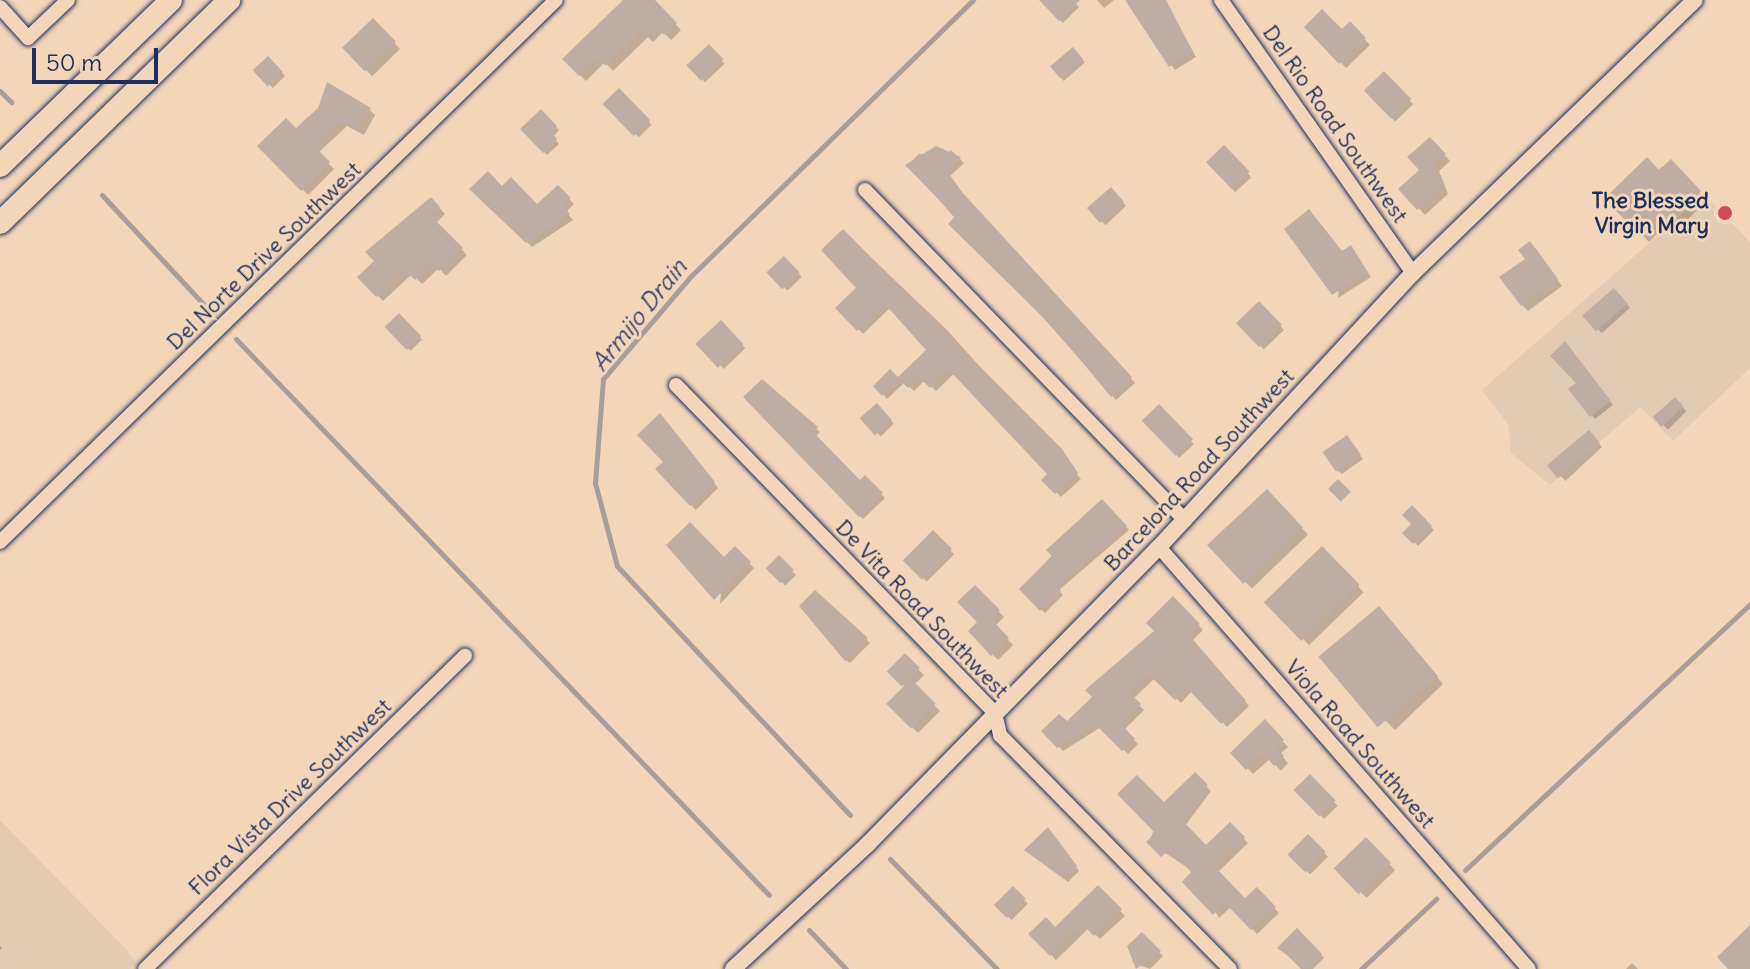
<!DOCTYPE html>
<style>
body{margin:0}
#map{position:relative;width:1750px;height:969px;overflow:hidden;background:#f3d6b9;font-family:Delius,sans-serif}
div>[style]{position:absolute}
.built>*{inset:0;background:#e3cab2}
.shadow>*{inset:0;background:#0003;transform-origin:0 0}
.stream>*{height:5px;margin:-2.5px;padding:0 2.5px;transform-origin:2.5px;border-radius:2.5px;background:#a99d9a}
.building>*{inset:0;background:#beada3;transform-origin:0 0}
.roads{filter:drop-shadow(0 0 2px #1b2f5e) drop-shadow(0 0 2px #1b2f5e)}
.minor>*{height:14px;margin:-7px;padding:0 7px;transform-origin:7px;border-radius:7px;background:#f3d6b9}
.tertiary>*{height:16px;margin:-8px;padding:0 8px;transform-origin:8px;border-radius:8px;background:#f3d6b9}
.primary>*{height:22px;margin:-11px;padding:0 11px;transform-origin:11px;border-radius:11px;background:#f3d6b9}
.dots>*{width:22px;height:22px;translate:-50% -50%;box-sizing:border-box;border:4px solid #f3d6b9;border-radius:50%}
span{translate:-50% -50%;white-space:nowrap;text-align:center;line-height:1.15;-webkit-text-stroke:6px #f3d6b9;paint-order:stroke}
.street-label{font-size:22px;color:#1b2f5e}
.poi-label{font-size:22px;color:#1b2f5e;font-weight:700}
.right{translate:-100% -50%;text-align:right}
.water-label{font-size:24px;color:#37456a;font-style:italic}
.scale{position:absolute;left:32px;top:48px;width:126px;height:36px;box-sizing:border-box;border:4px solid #1b2f5e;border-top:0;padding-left:10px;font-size:24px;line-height:28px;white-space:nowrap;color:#1b2f5e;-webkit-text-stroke:6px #f3d6b9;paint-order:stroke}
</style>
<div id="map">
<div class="built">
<i style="clip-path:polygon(1704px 195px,1750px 242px,1750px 368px,1673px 441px,1640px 407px,1550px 485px,1511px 453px,1508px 424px,1482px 390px)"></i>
<i style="clip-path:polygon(0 820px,126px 949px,136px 963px,130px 969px,0 969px)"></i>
</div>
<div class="shadow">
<i style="clip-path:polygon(626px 0,652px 0,681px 30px,671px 40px,663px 32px,653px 42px,648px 37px,613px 71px,605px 62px,586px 81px,564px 59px)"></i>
<i style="clip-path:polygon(1051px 0,1072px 0,1079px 7px,1063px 23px,1046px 5px)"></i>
<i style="clip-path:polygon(1097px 0,1114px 0,1104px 8px)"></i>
<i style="clip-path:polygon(1127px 0,1164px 0,1196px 57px,1175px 70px)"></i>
<i style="left:373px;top:21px;width:39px;height:39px;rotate:46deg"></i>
<i style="clip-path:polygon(1350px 24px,1370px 45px,1346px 68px,1306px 27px,1342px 31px)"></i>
<i style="left:709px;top:47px;width:23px;height:27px;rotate:47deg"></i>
<i style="left:1073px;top:49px;width:18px;height:28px;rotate:49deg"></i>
<i style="left:268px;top:59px;width:24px;height:17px;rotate:45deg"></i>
<i style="left:1384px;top:74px;width:42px;height:25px;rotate:46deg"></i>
<i style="left:619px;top:91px;width:47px;height:18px;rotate:46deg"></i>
<i style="clip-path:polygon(370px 110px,375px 115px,364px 135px,347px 126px,318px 153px,334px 169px,308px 195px,260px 146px)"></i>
<i style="clip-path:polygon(541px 111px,559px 130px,553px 137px,559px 144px,547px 155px,522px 129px)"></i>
<i style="clip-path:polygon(1430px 139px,1450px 161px,1439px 171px,1448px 194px,1425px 215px,1401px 189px,1422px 170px)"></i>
<i style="left:1224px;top:148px;width:40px;height:22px;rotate:47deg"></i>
<i style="clip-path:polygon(951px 150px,964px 163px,950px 176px,966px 199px,1135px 383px,1116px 400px,908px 165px,919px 154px,944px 158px)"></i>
<i style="clip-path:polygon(1671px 162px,1707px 200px,1671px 236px,1663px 228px,1649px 242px,1607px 199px)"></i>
<i style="clip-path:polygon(558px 188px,574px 204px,566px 212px,573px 220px,532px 247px,472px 189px,502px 189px,537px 207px)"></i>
<i style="left:1111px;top:190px;width:22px;height:28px;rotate:47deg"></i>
<i style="clip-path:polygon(431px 199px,445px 214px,436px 223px,467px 255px,446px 276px,439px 268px,422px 284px,412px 274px,383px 301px,360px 277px)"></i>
<i style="clip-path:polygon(843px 231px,945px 328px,1081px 479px,1061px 497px,1044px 480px,1050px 474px,955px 373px,936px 391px,925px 380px,914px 391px,905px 382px,887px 399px,876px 386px,898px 379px,929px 350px,891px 307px,863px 334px,838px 308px,859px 288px)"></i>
<i style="clip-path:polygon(1536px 249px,1562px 286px,1528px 311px,1522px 305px)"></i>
<i style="clip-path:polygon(1342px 253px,1355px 253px,1371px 277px,1338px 298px)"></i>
<i style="left:784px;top:259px;width:25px;height:20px;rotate:45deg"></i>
<i style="left:1614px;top:290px;width:24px;height:38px;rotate:48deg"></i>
<i style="left:1259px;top:304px;width:36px;height:28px;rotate:46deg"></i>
<i style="left:399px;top:316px;width:33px;height:16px;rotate:46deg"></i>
<i style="left:721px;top:323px;width:35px;height:30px;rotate:46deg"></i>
<i style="clip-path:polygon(1568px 347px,1613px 405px,1595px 419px,1571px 390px,1579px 384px)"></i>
<i style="clip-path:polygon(762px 382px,820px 432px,815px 437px,860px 483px,865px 478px,885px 498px,863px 519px,746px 397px)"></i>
<i style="left:1675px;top:400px;width:16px;height:26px;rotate:45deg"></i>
<i style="left:876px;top:406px;width:25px;height:18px;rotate:45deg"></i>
<i style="left:1159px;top:407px;width:51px;height:20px;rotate:47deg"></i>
<i style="clip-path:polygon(664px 421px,718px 488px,696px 510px,658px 470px,666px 462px)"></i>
<i style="left:1589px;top:433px;width:19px;height:50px;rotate:47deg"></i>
<i style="clip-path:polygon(1350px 441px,1363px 459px,1342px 474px,1338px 471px)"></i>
<i style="left:1267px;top:492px;width:59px;height:78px;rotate:46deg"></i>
<i style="clip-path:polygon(1102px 502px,1129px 530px,1059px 590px,1063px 595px,1045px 613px,1021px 589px)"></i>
<i style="clip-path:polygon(1412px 508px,1434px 530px,1418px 546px,1405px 533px,1414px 524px)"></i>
<i style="left:933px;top:533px;width:30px;height:39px;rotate:45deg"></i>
<i style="clip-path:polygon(735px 549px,754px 568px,720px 604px,724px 560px)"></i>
<i style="left:1322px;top:549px;width:60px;height:76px;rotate:46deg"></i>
<i style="left:779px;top:558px;width:24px;height:15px;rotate:45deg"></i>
<i style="clip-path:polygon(975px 588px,1004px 617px,995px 626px,1013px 645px,998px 660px,970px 632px,980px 623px)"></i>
<i style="clip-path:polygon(815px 593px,870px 643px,850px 663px,846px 660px)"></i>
<i style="clip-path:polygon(1173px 599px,1203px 630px,1192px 641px,1249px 706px,1227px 727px,1192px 691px,1181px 703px,1155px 678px,1133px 699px,1144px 710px,1124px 730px,1138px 744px,1128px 754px,1101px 727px,1063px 751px,1044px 731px,1067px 724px,1156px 631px)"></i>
<i style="clip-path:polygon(1385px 615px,1443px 684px,1395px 730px,1325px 661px)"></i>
<i style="clip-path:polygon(905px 656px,924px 675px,914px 685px,940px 711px,918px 733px,889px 704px,905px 687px,889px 671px)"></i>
<i style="clip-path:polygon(1265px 722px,1288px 747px,1280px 754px,1288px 763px,1281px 771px,1270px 759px,1253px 774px,1233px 753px)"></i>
<i style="clip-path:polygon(1195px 774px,1211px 791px,1185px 826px,1206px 848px,1230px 824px,1248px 843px,1218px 872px,1245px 901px,1257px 890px,1279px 913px,1257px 934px,1231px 907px,1219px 918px,1194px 872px,1149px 842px,1164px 805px)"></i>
<i style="left:1310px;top:777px;width:40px;height:19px;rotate:46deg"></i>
<i style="clip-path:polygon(1051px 833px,1079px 871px,1068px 882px,1030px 853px)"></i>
<i style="left:1308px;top:837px;width:28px;height:25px;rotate:45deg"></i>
<i style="left:1366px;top:840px;width:42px;height:40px;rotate:46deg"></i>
<i style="clip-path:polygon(1098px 887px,1125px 916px,1100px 939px,1089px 928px,1056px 960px,1031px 934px,1055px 929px)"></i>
<i style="left:1013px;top:889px;width:21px;height:23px;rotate:45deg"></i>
<i style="clip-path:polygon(1297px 931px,1324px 958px,1313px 969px,1301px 969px,1280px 948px)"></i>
<i style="clip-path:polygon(1142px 934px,1163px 956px,1150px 969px,1132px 962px)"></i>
<i style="left:0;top:946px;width:3px;height:23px;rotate:45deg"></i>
<i style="clip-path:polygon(1632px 963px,1638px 969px,1626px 969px)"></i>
</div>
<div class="stream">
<i style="left:0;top:91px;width:16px;rotate:45deg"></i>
<i style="left:102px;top:195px;width:157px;rotate:47.1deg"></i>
<i style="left:236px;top:339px;width:770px;rotate:46.21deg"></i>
<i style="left:850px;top:815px;width:341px;rotate:-133.1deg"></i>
<i style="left:617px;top:566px;width:86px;rotate:-104.8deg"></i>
<i style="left:595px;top:483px;width:104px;rotate:-85.6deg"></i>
<i style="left:603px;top:379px;width:135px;rotate:-49.5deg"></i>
<i style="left:691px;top:276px;width:395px;rotate:-44.4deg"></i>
<i style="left:890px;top:859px;width:153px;rotate:45.8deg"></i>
<i style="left:1465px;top:870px;width:390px;rotate:-43deg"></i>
<i style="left:809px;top:930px;width:54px;rotate:46.5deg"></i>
<i style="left:1361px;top:969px;width:103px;rotate:-43deg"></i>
</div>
<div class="building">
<i style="clip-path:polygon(623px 0,655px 0,677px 23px,664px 35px,656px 27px,646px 37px,641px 32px,606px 66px,598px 58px,579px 76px,562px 59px)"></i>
<i style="clip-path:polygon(1039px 0,1080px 0,1059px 21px)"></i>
<i style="clip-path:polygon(1125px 0,1166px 0,1193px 52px,1169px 67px)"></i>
<i style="clip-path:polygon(1322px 9px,1342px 29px,1350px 21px,1366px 38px,1339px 64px,1304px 27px)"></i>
<i style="left:373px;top:18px;width:33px;height:43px;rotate:46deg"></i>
<i style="left:709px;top:44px;width:21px;height:31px;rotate:47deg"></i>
<i style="left:1073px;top:47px;width:16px;height:30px;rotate:50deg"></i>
<i style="left:268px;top:56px;width:22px;height:21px;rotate:47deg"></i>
<i style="left:1384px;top:71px;width:39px;height:28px;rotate:46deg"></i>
<i style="clip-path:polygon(327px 82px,371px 108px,358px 131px,341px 121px,314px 146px,330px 162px,301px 191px,257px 146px,286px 118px,296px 128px,318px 108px)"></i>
<i style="left:619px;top:88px;width:45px;height:23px;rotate:46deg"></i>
<i style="clip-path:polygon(541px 109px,557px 126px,551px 132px,557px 139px,543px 153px,520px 129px)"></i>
<i style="clip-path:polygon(1430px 137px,1446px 154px,1434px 164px,1443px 187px,1417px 210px,1398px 189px,1419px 170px,1407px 157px)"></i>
<i style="left:1224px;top:145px;width:37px;height:25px;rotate:46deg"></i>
<i style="clip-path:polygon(936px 146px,961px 157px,947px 171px,962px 192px,1132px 377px,1111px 397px,1055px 329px,948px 224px,955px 216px,905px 165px)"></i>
<i style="clip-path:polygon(1647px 157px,1659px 170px,1671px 159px,1701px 191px,1661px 229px,1654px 222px,1640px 235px,1604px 199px)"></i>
<i style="clip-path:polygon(488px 171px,502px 186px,511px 177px,537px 204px,558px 185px,571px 198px,563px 206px,570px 214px,526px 243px,469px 189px)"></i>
<i style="left:1111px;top:187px;width:20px;height:32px;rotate:49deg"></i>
<i style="clip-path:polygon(431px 197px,440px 207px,431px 216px,463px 248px,439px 271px,432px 264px,415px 280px,405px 270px,376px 297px,357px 277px,374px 261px,365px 252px)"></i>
<i style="clip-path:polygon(1309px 209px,1342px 251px,1351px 245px,1368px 272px,1332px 295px,1284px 229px)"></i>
<i style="clip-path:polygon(843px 229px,1062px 449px,1078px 473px,1055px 494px,1041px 480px,1047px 474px,949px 370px,930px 388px,919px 377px,908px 388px,899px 379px,882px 396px,873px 386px,890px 369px,898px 377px,926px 350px,885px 304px,857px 331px,835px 308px,856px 288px,821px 250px)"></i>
<i style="clip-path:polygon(1530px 241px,1558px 279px,1521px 306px,1499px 277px,1525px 259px,1518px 250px)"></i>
<i style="left:784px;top:256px;width:23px;height:24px;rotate:47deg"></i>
<i style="left:1614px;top:288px;width:21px;height:42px;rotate:49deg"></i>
<i style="left:1259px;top:301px;width:33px;height:32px;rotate:46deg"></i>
<i style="left:399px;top:313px;width:32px;height:20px;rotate:46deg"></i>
<i style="left:721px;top:320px;width:33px;height:35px;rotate:47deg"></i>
<i style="clip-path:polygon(1565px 341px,1611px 401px,1590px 417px,1568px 389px,1576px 383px,1550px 356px)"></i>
<i style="clip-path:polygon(762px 379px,818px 427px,813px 432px,860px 480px,865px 475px,883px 493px,859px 517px,743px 397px)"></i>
<i style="left:1675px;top:397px;width:13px;height:30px;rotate:48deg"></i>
<i style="left:877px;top:403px;width:23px;height:23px;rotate:49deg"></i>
<i style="left:1159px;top:404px;width:49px;height:24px;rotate:46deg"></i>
<i style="clip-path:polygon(660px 413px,715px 482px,690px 506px,655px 469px,663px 462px,637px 435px)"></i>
<i style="left:1589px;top:430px;width:17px;height:55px;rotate:50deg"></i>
<i style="left:1347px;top:435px;width:24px;height:30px;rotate:55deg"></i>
<i style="left:1338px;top:479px;width:18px;height:14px;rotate:45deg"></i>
<i style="left:1267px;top:489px;width:53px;height:82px;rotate:47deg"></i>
<i style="clip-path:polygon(1102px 499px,1127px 526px,1057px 586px,1061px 590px,1040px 611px,1019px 589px,1052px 556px,1046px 550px)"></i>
<i style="clip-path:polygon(1412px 505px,1432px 526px,1413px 544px,1402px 533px,1411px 524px,1402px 515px)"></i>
<i style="clip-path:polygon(690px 522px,724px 557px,735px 546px,751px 562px,714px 600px,666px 545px)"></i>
<i style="left:933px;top:530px;width:27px;height:43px;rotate:45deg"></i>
<i style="left:1322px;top:546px;width:54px;height:81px;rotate:46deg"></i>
<i style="left:779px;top:555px;width:21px;height:19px;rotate:45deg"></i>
<i style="clip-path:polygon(975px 585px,1000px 610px,991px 619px,1009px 638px,991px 656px,968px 631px,977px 622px,957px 602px)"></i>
<i style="clip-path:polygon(815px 590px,868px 638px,845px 661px,799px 606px)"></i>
<i style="clip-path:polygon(1173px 596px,1200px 624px,1189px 635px,1246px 701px,1221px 724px,1187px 688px,1175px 700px,1149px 675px,1130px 693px,1141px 704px,1121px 724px,1135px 739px,1122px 751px,1095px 724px,1057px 748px,1041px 731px,1059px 714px,1067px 721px,1092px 697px,1085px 690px,1154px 631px,1146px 623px)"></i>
<i style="left:1379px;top:606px;width:92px;height:79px;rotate:50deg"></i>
<i style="left:905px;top:653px;width:21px;height:26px;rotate:45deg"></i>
<i style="left:911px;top:679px;width:35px;height:35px;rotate:45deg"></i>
<i style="clip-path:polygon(1265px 719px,1284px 740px,1276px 747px,1284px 756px,1274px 766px,1263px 754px,1246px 770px,1230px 753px)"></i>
<i style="clip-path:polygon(1195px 772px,1208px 785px,1200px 793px,1205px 798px,1182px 820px,1206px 845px,1230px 822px,1245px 837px,1214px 866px,1245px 898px,1257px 887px,1276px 907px,1251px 930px,1225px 903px,1213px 915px,1182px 882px,1191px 872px,1169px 850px,1161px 857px,1146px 842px,1155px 833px,1117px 794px,1137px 775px,1164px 802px)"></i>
<i style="left:1310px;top:774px;width:37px;height:23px;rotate:46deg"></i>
<i style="clip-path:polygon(1048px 827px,1077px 866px,1064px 879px,1024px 850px)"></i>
<i style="left:1308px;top:834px;width:25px;height:29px;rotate:45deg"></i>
<i style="left:1366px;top:837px;width:36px;height:45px;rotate:46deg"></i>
<i style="clip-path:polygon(1098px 885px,1122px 909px,1094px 936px,1083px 925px,1050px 956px,1028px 934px,1046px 917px,1055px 927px)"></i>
<i style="left:1013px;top:886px;width:18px;height:27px;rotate:45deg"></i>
<i style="clip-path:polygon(1750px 925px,1750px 969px,1728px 969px,1717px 957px)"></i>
<i style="clip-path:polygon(1297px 928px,1322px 954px,1306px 969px,1277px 948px)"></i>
<i style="clip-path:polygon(1142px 932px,1161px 951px,1136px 969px,1127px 946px)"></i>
</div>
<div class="roads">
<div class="minor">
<i style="left:1221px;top:0;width:334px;rotate:54.9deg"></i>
<i style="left:0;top:7px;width:42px;rotate:47.9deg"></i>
<i style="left:28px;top:38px;width:55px;rotate:-43.5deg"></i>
<i style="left:865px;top:190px;width:460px;rotate:45.9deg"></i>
<i style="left:676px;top:385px;width:458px;rotate:45.8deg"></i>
<i style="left:995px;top:713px;width:23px;rotate:77deg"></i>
<i style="left:1000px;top:735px;width:328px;rotate:45.5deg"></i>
<i style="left:0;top:542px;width:776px;rotate:-44.27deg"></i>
<i style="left:1159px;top:547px;width:561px;rotate:48.76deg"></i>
<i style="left:145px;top:969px;width:448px;rotate:-44.4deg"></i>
</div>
<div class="tertiary">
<i style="left:733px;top:969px;width:184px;rotate:-42.8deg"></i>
<i style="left:868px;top:844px;width:416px;rotate:-45.6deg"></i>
<i style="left:1159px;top:547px;width:374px;rotate:-47.2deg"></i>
<i style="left:1413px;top:273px;width:392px;rotate:-44.1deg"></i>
</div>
<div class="primary">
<i style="left:0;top:166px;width:238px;rotate:-44.1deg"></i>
<i style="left:0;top:223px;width:320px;rotate:-44.2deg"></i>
</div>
</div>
<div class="dots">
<i style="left:1725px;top:213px;background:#d1495b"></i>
</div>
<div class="street-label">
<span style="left:1335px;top:124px;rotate:55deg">Del Rio Road Southwest</span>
<span style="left:264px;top:256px;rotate:-44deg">Del Norte Drive Southwest</span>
<span style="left:1199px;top:470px;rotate:-47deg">Barcelona Road Southwest</span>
<span style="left:922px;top:609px;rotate:46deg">De Vita Road Southwest</span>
<span style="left:1360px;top:744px;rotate:49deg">Viola Road Southwest</span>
<span style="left:290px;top:797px;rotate:-44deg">Flora Vista Drive Southwest</span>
</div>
<div class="poi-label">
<span class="right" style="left:1709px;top:213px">The Blessed<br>Virgin Mary</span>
</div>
<div class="water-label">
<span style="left:639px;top:315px;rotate:-51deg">Armijo Drain</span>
</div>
<div class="scale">50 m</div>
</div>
